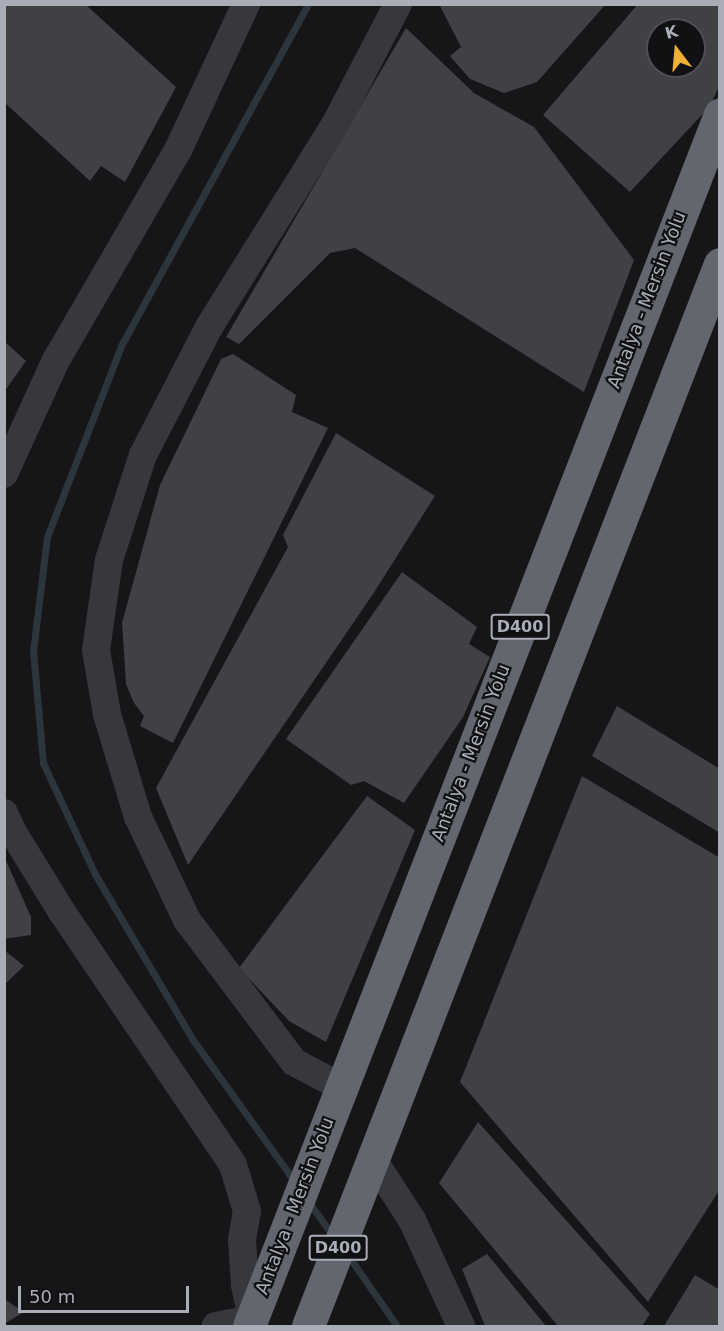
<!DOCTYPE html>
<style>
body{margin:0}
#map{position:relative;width:724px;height:1331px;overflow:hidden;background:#161618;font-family:"DejaVu Sans",sans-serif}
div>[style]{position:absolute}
.stream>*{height:7px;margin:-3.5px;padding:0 3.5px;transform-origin:3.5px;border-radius:3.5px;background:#2c353c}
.building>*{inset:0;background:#404145}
.minor>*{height:28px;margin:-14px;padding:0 14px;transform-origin:14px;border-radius:14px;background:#37383d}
.highway>*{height:33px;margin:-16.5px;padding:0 16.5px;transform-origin:16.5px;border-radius:16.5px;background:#63666e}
span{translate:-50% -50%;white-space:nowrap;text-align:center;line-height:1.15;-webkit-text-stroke:4.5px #111113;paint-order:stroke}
.shield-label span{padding:2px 4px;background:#111113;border:2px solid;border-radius:4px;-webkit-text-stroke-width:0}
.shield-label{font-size:16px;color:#a8adb8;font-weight:700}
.street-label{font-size:18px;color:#a8adb8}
.frame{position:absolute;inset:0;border:6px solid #a8adb8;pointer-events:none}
.north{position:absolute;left:646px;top:18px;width:60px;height:60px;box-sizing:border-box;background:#111113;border:2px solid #4d4f55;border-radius:50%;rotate:344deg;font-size:16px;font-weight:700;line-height:24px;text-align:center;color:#a8adb8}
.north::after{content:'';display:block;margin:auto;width:21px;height:27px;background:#f2b134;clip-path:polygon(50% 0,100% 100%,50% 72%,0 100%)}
.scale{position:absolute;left:18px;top:1286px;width:171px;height:27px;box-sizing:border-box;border:3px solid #a8adb8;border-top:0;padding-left:8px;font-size:18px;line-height:21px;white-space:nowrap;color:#a8adb8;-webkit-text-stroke:4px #111113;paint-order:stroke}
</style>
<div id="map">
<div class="stream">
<i style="left:295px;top:1182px;width:175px;rotate:-125.7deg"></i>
<i style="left:193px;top:1040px;width:193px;rotate:-120.6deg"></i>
<i style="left:95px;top:874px;width:123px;rotate:-115.1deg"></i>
<i style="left:43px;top:763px;width:111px;rotate:-95.1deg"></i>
<i style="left:33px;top:652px;width:116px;rotate:-83.1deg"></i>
<i style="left:47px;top:537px;width:207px;rotate:-68.8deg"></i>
<i style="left:122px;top:344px;width:388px;rotate:-61.3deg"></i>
<i style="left:308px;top:1201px;width:43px;rotate:54.5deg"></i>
<i style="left:347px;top:1254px;width:88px;rotate:55.2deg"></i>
</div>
<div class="building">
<i style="clip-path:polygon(4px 4px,85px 4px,176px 87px,125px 182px,101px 166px,90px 181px,4px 102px)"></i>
<i style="clip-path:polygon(439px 4px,606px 4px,537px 82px,504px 93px,470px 79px,450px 56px,461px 47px)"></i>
<i style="clip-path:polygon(evenodd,638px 4px,720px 4px,720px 84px,710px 106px,630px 192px,543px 115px,638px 4px,658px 30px,694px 30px,694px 66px,658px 66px,658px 30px)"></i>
<i style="clip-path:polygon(406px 28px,474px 93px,534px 127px,634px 260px,584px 392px,355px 248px,330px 253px,239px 344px,226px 337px)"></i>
<i style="clip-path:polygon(4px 341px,26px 361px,4px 392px)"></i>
<i style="clip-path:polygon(233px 354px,296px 395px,292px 412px,328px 428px,173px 743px,140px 726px,144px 716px,134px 703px,126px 684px,122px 623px,160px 485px,221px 359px)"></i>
<i style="clip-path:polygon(336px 433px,435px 496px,373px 594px,188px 865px,156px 788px,288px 547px,283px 535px)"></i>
<i style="clip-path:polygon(402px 572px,477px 627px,469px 644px,490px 657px,463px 717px,404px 803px,364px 781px,351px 785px,286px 739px)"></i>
<i style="clip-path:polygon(617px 706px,720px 769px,720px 833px,592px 756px)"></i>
<i style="clip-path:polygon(582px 776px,720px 858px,720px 1189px,648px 1302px,460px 1082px)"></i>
<i style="clip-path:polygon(367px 796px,415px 830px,326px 1042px,289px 1021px,239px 968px)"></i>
<i style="clip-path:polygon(4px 856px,31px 917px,31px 935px,4px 939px)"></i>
<i style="clip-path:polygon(4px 950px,24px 966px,4px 985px)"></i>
<i style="clip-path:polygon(478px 1122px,650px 1314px,642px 1326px,558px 1326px,439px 1183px)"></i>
<i style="clip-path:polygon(487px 1254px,546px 1326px,485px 1326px,462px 1269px)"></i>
<i style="clip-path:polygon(695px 1275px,720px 1290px,720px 1326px,664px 1326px)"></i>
<i style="clip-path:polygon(4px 1299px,24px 1312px,4px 1324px)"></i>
</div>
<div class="minor">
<i style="left:4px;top:474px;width:123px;rotate:-65.5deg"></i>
<i style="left:55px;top:362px;width:245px;rotate:-59.9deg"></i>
<i style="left:178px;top:150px;width:161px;rotate:-65deg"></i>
<i style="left:4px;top:813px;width:23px;rotate:65deg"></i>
<i style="left:14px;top:834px;width:92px;rotate:58.4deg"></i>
<i style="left:62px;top:912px;width:305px;rotate:55.9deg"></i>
<i style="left:233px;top:1165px;width:48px;rotate:73.1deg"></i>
<i style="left:247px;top:1211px;width:29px;rotate:100deg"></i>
<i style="left:242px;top:1240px;width:45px;rotate:86.2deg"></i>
<i style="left:245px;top:1285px;width:35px;rotate:78deg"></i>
<i style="left:252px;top:1319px;width:37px;rotate:169deg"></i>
<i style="left:341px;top:1087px;width:53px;rotate:-152deg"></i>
<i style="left:294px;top:1062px;width:178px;rotate:-127deg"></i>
<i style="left:187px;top:920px;width:114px;rotate:-115.4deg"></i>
<i style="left:138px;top:817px;width:108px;rotate:-106.8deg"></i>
<i style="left:107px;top:714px;width:65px;rotate:-99.8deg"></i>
<i style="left:96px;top:650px;width:91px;rotate:-81.8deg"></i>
<i style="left:109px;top:560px;width:110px;rotate:-72.1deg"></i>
<i style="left:143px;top:455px;width:144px;rotate:-62.7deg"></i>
<i style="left:209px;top:327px;width:243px;rotate:-58.1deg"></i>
<i style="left:337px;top:121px;width:132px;rotate:-62.5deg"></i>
<i style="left:372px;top:1158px;width:74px;rotate:57.2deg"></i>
<i style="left:412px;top:1220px;width:117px;rotate:65.2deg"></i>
</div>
<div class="highway">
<i style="left:249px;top:1326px;width:1300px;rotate:-68.76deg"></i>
<i style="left:308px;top:1326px;width:1139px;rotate:-68.8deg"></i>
</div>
<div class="shield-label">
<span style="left:520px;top:627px">D400</span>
<span style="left:338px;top:1248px">D400</span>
</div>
<div class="street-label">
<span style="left:647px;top:300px;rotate:-69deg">Antalya - Mersin Yolu</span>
<span style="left:471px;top:753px;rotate:-69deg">Antalya - Mersin Yolu</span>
<span style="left:295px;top:1206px;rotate:-69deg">Antalya - Mersin Yolu</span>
</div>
<div class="frame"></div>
<div class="north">K</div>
<div class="scale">50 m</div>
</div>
